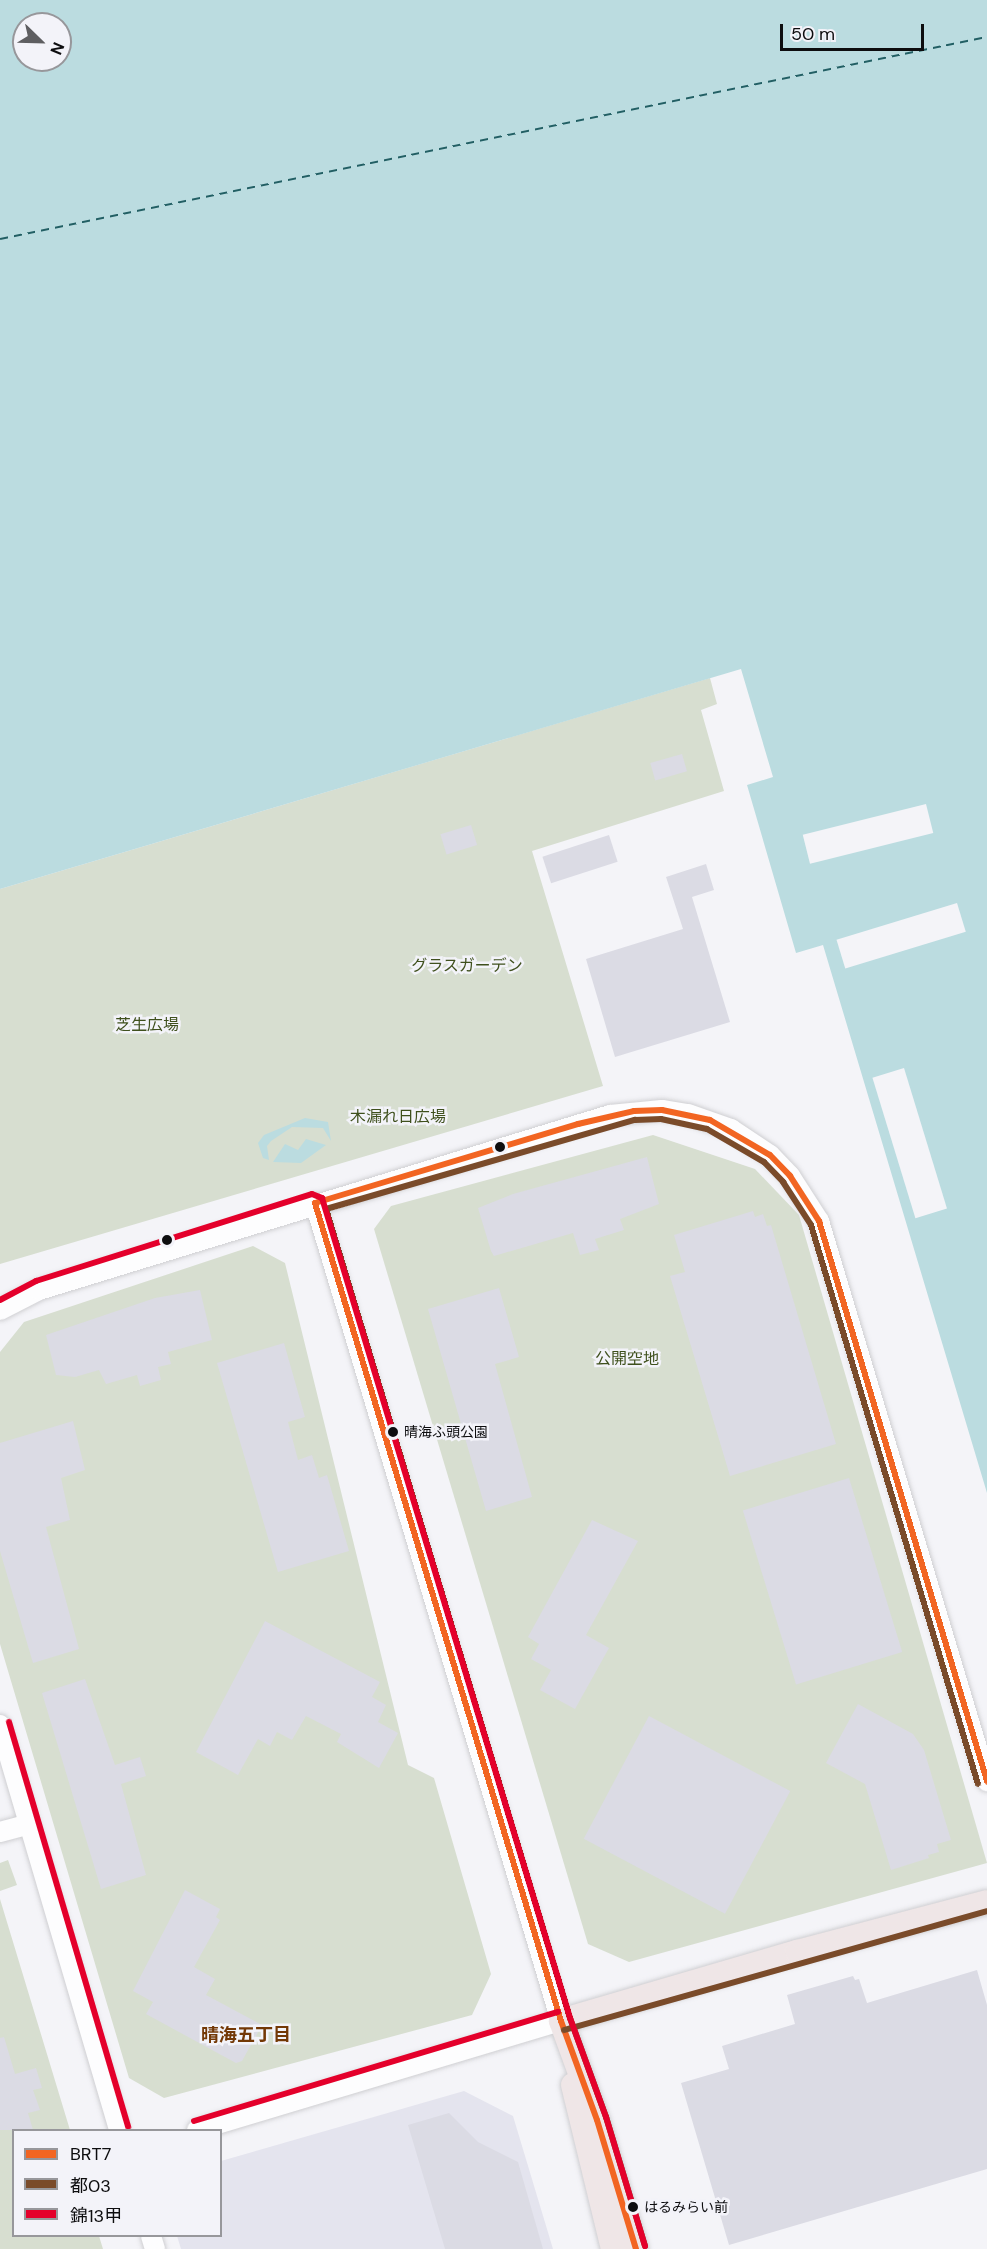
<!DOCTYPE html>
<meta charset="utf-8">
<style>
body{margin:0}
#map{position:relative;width:987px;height:2249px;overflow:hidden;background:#f4f4f8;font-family:"DM Sans","Noto Sans JP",sans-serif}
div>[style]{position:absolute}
.built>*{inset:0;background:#e4e4ee}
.green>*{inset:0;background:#d7ded0}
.water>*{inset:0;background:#bbdce0}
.pier>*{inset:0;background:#f4f4f8;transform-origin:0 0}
.ferry>*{height:1.5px;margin-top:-0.75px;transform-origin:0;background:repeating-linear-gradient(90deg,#225f64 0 8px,transparent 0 14px)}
.building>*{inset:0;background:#dbdbe4;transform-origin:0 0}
.roads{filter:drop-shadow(0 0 2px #cfcfd2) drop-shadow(0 0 2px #cfcfd2)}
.tertiary>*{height:20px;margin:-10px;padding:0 10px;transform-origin:10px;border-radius:10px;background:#fdfdfe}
.primary>*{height:24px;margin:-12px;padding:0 12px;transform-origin:12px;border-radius:12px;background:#efe6e7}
.bus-1>*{height:6px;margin:-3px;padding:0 3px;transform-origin:3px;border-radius:3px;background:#f26522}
.bus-2>*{height:6px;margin:-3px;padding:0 3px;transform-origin:3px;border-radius:3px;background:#7a4b2a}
.bus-3>*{height:6px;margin:-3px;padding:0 3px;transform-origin:3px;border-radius:3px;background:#e4002b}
.dots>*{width:16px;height:16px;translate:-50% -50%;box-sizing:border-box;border:3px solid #f3f3f9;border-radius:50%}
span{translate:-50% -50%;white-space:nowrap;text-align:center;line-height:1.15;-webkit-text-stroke:5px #f3f3f9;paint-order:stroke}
.bus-label{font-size:14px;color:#0d0d0f}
.left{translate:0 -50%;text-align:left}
.park-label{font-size:16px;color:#3f501d}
.neighbourhood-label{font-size:18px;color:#733806;font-weight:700}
.legend{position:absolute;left:12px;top:2129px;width:210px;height:108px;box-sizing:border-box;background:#f3f3f9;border:2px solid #97979b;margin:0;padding:8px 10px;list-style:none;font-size:18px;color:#0d0d0f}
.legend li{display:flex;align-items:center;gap:12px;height:30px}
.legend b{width:30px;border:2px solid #97979b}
.north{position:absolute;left:12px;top:12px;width:60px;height:60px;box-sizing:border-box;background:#f3f3f9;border:2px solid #97979b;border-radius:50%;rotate:113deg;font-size:16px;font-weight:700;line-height:24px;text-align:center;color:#0d0d0f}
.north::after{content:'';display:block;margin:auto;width:21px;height:27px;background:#5e5e61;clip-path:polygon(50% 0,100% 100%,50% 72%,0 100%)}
.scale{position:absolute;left:780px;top:24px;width:144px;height:27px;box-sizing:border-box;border:3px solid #0d0d0f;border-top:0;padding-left:8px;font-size:18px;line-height:21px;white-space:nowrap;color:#0d0d0f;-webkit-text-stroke:4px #f3f3f9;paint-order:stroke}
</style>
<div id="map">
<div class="built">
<i style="clip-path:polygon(464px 2091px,513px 2116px,553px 2249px,181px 2249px,177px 2236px,220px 2236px,221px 2161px)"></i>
</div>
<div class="green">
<i style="clip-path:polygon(710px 678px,717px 704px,701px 710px,724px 791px,532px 851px,603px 1086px,0 1264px,0 889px)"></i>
<i style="clip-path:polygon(653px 1135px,755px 1169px,799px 1215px,987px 1863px,629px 1962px,588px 1944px,374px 1229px,391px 1206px)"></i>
<i style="clip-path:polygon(253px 1246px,285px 1263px,408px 1765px,434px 1778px,491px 1974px,472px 2015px,164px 2098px,129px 2078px,0 1644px,0 1352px,24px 1322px)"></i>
<i style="clip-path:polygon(8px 1860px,17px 1885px,0 1891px,0 1863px)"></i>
<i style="clip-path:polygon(0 1899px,70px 2130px,14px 2130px,14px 2236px,99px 2236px,103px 2249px,0 2249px)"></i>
</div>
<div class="water">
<i style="clip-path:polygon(evenodd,0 0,987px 0,987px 1493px,823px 945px,796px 953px,747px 785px,773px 777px,741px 669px,0 889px,0 0,24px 24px,60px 24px,60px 60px,24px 60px,24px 24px)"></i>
<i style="clip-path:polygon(305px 1118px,328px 1122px,331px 1141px,323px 1128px,292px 1127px,271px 1141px,267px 1146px,269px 1160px,263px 1158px,258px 1143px,264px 1135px)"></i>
<i style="clip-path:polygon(306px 1139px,326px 1145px,301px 1163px,273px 1162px,285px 1144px,298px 1150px)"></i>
</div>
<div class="pier">
<i style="left:926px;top:804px;width:30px;height:127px;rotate:76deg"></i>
<i style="left:957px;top:903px;width:30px;height:126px;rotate:73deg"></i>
<i style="left:904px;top:1068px;width:147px;height:33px;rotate:73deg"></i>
</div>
<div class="ferry">
<i style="left:0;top:239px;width:1007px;rotate:-11.57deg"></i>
</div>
<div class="building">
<i style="left:682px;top:754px;width:18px;height:33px;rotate:74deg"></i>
<i style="left:471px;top:825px;width:21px;height:32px;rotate:73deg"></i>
<i style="left:609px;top:835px;width:28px;height:70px;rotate:72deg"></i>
<i style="clip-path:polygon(706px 864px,714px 890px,692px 897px,730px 1022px,615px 1057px,586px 959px,683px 929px,666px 877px)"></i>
<i style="clip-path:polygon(647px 1157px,659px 1204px,620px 1219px,624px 1230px,595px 1239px,599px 1250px,580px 1255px,573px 1233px,494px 1256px,491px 1251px,478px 1208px,513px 1194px)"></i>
<i style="clip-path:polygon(753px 1211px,755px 1217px,763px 1214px,767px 1226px,771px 1225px,836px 1444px,730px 1476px,670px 1276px,685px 1272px,674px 1235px)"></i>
<i style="clip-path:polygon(499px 1288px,519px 1357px,495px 1364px,532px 1497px,486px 1511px,428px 1309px)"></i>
<i style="clip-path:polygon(200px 1290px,212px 1340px,168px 1352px,171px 1364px,158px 1367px,161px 1380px,140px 1386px,137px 1375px,106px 1384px,99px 1370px,75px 1377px,56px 1375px,46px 1335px,155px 1298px)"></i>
<i style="clip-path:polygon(284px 1343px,305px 1417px,288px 1422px,298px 1460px,312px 1455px,319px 1478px,327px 1475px,349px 1551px,278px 1572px,217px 1363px)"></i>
<i style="clip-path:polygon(73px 1421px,85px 1470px,61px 1478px,70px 1520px,46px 1527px,79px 1649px,33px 1663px,0 1551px,0 1443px)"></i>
<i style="left:849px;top:1478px;width:182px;height:111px;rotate:73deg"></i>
<i style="clip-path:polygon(592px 1520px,638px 1541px,586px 1635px,609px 1648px,575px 1709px,540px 1690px,551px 1670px,531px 1659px,539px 1644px,528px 1637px)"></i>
<i style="clip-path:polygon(265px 1621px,380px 1682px,372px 1697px,386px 1705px,378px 1722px,398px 1733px,379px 1768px,337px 1742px,341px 1734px,306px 1716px,292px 1740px,277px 1732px,270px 1746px,258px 1739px,238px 1775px,196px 1752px)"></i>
<i style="clip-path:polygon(85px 1679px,115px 1765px,140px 1757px,146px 1776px,121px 1784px,146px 1875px,101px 1889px,42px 1693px)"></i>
<i style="clip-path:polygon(858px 1704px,913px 1734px,924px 1750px,951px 1840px,937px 1844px,939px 1852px,928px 1855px,929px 1858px,891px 1870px,865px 1784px,826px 1763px)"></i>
<i style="left:649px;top:1716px;width:160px;height:139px;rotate:28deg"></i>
<i style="clip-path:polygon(185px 1890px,220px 1909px,216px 1917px,220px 1920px,194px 1967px,215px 1979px,206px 1995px,262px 2025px,242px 2061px,236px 2063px,146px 2014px,153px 2002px,133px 1991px)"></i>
<i style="clip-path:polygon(977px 1970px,987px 2005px,987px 2169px,729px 2245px,681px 2083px,729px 2069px,722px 2046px,795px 2024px,787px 1995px,853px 1976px,855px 1980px,859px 1979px,867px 2003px)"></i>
<i style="clip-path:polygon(4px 2037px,15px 2074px,36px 2068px,42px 2088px,33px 2090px,40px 2110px,28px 2113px,33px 2130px,0 2130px,0 2038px)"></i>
<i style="clip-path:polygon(449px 2113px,478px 2142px,518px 2162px,543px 2249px,445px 2249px,408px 2125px)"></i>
</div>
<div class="roads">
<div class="tertiary">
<i style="left:0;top:1310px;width:44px;rotate:-27.1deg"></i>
<i style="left:39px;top:1290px;width:597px;rotate:-17.04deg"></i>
<i style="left:610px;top:1115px;width:52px;rotate:-5.5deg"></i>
<i style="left:662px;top:1110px;width:26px;rotate:9deg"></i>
<i style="left:688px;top:1114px;width:46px;rotate:19.2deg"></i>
<i style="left:731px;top:1129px;width:47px;rotate:33.7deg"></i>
<i style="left:770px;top:1155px;width:29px;rotate:46deg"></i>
<i style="left:790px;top:1176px;width:54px;rotate:57.2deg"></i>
<i style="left:819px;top:1221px;width:585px;rotate:73.3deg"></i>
<i style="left:0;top:1725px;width:422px;rotate:73.6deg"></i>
<i style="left:0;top:1832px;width:30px;rotate:-15deg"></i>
<i style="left:197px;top:2130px;width:380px;rotate:-16.7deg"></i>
<i style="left:561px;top:2021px;width:854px;rotate:-106.74deg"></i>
<i style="left:151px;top:2236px;width:14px;rotate:73deg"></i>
</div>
<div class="primary">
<i style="left:561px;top:2021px;width:246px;rotate:-16.3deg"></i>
<i style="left:797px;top:1952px;width:196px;rotate:-14.7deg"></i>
<i style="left:561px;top:2021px;width:105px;rotate:70deg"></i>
<i style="left:597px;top:2120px;width:135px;rotate:73.2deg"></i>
<i style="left:573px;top:2085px;width:169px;rotate:76.3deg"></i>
</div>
</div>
<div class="bus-1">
<i style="left:315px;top:1203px;width:275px;rotate:-16.7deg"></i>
<i style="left:578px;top:1124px;width:57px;rotate:-13.1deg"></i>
<i style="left:634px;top:1111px;width:28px;rotate:-2deg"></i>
<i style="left:662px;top:1110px;width:49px;rotate:11.8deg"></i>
<i style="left:710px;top:1120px;width:69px;rotate:30.3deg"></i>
<i style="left:770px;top:1155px;width:29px;rotate:46deg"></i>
<i style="left:790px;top:1176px;width:54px;rotate:57.2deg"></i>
<i style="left:819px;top:1221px;width:585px;rotate:73.3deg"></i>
<i style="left:315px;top:1203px;width:854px;rotate:73.26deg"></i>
<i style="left:561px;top:2021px;width:105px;rotate:70deg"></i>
<i style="left:597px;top:2120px;width:135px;rotate:73.2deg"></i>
</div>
<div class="bus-2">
<i style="left:564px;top:2030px;width:439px;rotate:-15.7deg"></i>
<i style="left:645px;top:2246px;width:135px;rotate:-106.8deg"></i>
<i style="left:606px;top:2117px;width:105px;rotate:-110deg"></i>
<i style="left:570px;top:2018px;width:845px;rotate:-106.78deg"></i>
<i style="left:326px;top:1209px;width:322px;rotate:-16.1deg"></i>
<i style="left:635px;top:1120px;width:26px;rotate:-2deg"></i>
<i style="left:661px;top:1119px;width:47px;rotate:12.3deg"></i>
<i style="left:707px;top:1129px;width:66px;rotate:30.1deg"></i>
<i style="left:764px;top:1162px;width:28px;rotate:46deg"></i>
<i style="left:783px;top:1182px;width:51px;rotate:56.9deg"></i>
<i style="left:811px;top:1225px;width:583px;rotate:73.37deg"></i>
</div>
<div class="bus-3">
<i style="left:0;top:1300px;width:41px;rotate:-27.8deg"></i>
<i style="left:36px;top:1281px;width:289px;rotate:-17.5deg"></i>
<i style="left:312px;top:1194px;width:11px;rotate:22deg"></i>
<i style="left:322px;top:1198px;width:857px;rotate:73.17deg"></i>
<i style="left:570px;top:2018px;width:105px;rotate:70deg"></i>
<i style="left:606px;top:2117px;width:135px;rotate:73.2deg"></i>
<i style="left:9px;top:1722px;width:422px;rotate:73.6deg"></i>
<i style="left:194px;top:2121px;width:380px;rotate:-16.7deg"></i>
</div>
<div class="dots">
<i style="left:500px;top:1147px;background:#0d0d0f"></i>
<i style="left:167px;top:1240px;background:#0d0d0f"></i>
<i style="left:393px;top:1432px;background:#0d0d0f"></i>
<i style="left:633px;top:2207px;background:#0d0d0f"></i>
</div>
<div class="bus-label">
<span class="left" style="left:404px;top:1432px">晴海ふ頭公園</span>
<span class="left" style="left:644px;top:2207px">はるみらい前</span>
</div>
<div class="park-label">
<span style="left:467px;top:966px">グラスガーデン</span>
<span style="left:147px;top:1025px">芝生広場</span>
<span style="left:398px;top:1117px">木漏れ日広場</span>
<span style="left:627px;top:1359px">公開空地</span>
</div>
<div class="neighbourhood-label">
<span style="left:246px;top:2035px">晴海五丁目</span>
</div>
<ul class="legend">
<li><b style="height:8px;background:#f26522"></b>BRT7</li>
<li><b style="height:8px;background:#7a4b2a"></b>都03</li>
<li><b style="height:8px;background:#e4002b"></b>錦13甲</li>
</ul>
<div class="north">N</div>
<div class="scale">50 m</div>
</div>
